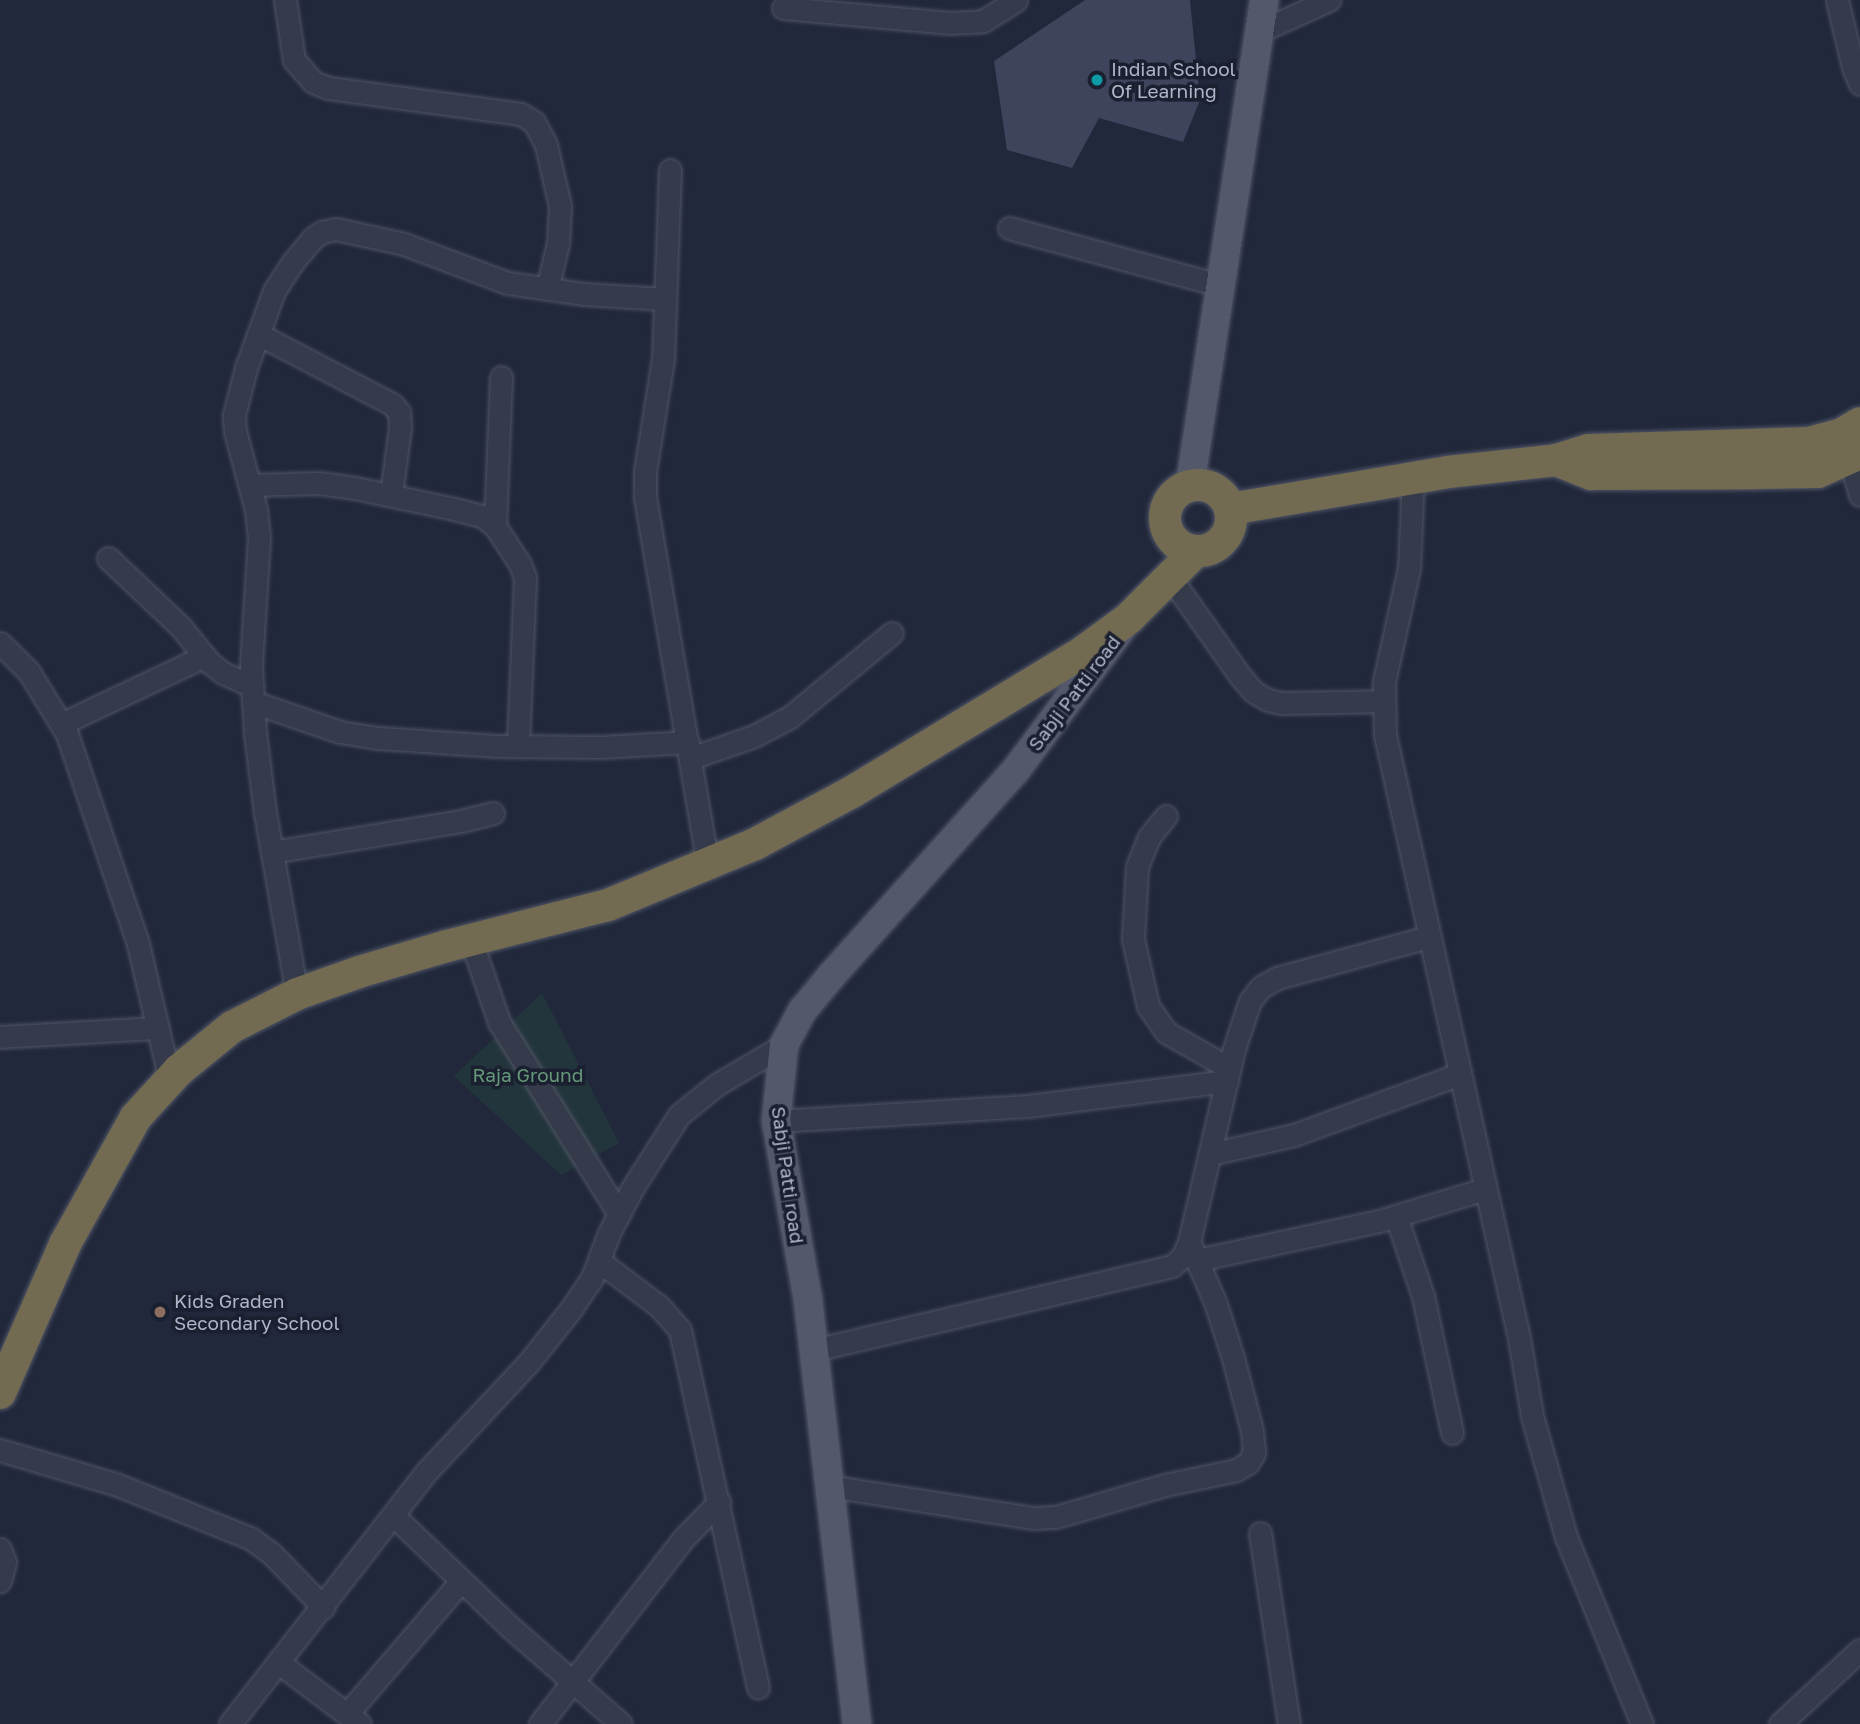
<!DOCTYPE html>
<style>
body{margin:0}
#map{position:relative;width:1860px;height:1724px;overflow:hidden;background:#21283b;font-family:"Golos Text",sans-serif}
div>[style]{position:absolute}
.green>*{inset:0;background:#23353c}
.building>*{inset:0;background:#3d445b}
.roads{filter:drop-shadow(0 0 2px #505566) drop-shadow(0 0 2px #505566)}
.minor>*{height:21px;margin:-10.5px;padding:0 10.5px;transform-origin:10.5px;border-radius:10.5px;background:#353b4b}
.major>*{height:28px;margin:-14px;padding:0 14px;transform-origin:14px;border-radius:14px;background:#53596b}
.highway>*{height:32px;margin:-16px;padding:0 16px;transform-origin:16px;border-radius:16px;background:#726a51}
.highway>.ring{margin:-16px;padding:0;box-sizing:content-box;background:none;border:32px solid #726a51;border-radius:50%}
.dots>*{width:19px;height:19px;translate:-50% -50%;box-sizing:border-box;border:4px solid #1a2030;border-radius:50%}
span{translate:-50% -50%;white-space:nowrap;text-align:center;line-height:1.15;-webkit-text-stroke:7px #1a2030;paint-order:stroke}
.poi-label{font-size:19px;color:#b0b5c7}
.left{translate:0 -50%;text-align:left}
.street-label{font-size:19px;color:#b0b5c7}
.park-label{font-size:19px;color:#66997a}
</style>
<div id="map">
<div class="green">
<i style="clip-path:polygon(542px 993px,619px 1143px,561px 1175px,454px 1076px)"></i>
</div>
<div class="building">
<i style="clip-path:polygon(1085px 0,1190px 0,1200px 100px,1183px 142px,1099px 118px,1072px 168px,1007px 150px,994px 61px)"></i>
</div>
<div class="roads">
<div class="minor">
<i style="left:285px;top:0;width:61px;rotate:81.5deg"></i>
<i style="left:294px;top:60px;width:29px;rotate:49deg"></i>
<i style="left:313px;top:82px;width:17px;rotate:21deg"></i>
<i style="left:329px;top:88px;width:194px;rotate:7.7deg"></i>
<i style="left:521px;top:114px;width:15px;rotate:32deg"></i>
<i style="left:534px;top:122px;width:26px;rotate:62deg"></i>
<i style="left:546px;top:145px;width:63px;rotate:77.1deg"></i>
<i style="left:560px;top:206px;width:37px;rotate:93deg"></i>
<i style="left:558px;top:243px;width:47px;rotate:103.4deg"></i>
<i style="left:1837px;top:0;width:69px;rotate:76.6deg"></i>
<i style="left:1853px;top:67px;width:18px;rotate:68deg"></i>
<i style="left:783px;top:8px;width:168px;rotate:5.1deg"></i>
<i style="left:950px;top:23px;width:33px;rotate:-3deg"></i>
<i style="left:983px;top:21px;width:39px;rotate:-32deg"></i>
<i style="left:1260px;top:31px;width:76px;rotate:-24.2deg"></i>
<i style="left:670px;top:170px;width:189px;rotate:92.1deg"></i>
<i style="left:663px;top:359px;width:113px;rotate:99.1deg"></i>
<i style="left:645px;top:471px;width:26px;rotate:90deg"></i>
<i style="left:645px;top:497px;width:374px;rotate:80.3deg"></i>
<i style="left:1009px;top:228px;width:221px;rotate:15.2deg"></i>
<i style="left:258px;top:334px;width:151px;rotate:27.6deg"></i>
<i style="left:392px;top:404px;width:11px;rotate:49deg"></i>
<i style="left:399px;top:412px;width:15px;rotate:86deg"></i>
<i style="left:400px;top:427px;width:69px;rotate:97.5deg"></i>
<i style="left:1846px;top:446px;width:51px;rotate:74.1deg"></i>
<i style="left:1413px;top:478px;width:90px;rotate:92.5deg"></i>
<i style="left:1409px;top:568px;width:117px;rotate:102.4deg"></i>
<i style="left:1384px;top:682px;width:53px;rotate:88.9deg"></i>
<i style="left:1385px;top:735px;width:618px;rotate:77.47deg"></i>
<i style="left:1519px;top:1338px;width:79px;rotate:80.5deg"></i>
<i style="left:1532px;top:1416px;width:126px;rotate:74.3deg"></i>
<i style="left:1566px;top:1537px;width:202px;rotate:67.9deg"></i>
<i style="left:251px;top:485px;width:68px;rotate:-1.7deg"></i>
<i style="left:319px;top:483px;width:36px;rotate:8deg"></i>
<i style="left:355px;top:488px;width:97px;rotate:11.9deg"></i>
<i style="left:450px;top:508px;width:33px;rotate:14deg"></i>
<i style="left:482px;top:516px;width:16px;rotate:38deg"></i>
<i style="left:495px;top:526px;width:45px;rotate:56.7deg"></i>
<i style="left:520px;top:564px;width:15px;rotate:70deg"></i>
<i style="left:525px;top:578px;width:168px;rotate:92.4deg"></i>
<i style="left:495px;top:526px;width:149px;rotate:-87.7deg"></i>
<i style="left:108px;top:558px;width:99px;rotate:43.4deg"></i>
<i style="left:180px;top:626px;width:46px;rotate:51.1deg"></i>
<i style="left:209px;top:662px;width:18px;rotate:38deg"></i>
<i style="left:223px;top:673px;width:32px;rotate:24deg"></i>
<i style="left:1170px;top:577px;width:121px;rotate:54.7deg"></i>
<i style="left:1240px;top:676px;width:21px;rotate:49deg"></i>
<i style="left:1254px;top:692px;width:16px;rotate:30deg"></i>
<i style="left:1268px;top:700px;width:14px;rotate:12deg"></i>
<i style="left:1282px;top:703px;width:100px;rotate:-1.1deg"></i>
<i style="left:0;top:643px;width:41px;rotate:45deg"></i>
<i style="left:29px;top:672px;width:73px;rotate:58.5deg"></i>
<i style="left:67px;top:734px;width:222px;rotate:71.3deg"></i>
<i style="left:138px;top:944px;width:140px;rotate:76.8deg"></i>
<i style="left:253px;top:702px;width:92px;rotate:19deg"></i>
<i style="left:340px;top:732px;width:39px;rotate:9deg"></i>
<i style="left:379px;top:738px;width:118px;rotate:3.9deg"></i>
<i style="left:497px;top:746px;width:104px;rotate:0.6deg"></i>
<i style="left:601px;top:747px;width:87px;rotate:-3.3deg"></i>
<i style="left:61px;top:724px;width:159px;rotate:-25.3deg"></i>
<i style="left:691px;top:758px;width:67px;rotate:-19.2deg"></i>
<i style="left:754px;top:736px;width:41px;rotate:-27.8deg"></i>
<i style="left:790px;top:717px;width:132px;rotate:-39.5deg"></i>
<i style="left:1166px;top:816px;width:27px;rotate:129deg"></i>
<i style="left:1149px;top:837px;width:32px;rotate:112deg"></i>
<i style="left:1137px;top:867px;width:72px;rotate:93.2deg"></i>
<i style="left:1133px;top:939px;width:69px;rotate:77.4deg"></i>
<i style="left:1148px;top:1006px;width:32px;rotate:55deg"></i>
<i style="left:1166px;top:1032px;width:73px;rotate:29.7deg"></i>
<i style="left:272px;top:852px;width:192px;rotate:-9.3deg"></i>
<i style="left:461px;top:821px;width:33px;rotate:-14deg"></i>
<i style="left:471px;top:940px;width:87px;rotate:71.1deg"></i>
<i style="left:499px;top:1022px;width:226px;rotate:58deg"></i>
<i style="left:297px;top:994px;width:184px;rotate:-100deg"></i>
<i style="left:265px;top:813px;width:81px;rotate:-97.1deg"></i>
<i style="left:255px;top:733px;width:68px;rotate:-93.4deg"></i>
<i style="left:251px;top:665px;width:127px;rotate:-86.4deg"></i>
<i style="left:259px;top:538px;width:28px;rotate:-96deg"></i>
<i style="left:256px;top:510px;width:82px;rotate:-104.9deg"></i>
<i style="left:235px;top:431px;width:16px;rotate:-94deg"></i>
<i style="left:234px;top:415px;width:49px;rotate:-75.7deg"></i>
<i style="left:246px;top:368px;width:82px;rotate:-70deg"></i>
<i style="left:274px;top:291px;width:33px;rotate:-57deg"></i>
<i style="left:292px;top:263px;width:33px;rotate:-50deg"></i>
<i style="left:313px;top:238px;width:11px;rotate:-34deg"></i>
<i style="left:322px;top:232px;width:14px;rotate:-12deg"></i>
<i style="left:336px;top:229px;width:70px;rotate:12.4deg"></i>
<i style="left:404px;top:244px;width:111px;rotate:20.6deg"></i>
<i style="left:508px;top:283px;width:76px;rotate:8.3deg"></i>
<i style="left:583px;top:294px;width:82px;rotate:3.5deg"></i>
<i style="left:0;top:1037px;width:158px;rotate:-3.3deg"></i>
<i style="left:776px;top:1121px;width:252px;rotate:-3.4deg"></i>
<i style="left:1028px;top:1106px;width:201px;rotate:-7.2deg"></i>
<i style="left:1210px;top:1154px;width:86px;rotate:-12.7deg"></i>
<i style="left:1294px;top:1135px;width:177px;rotate:-20.2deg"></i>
<i style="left:1396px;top:1216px;width:84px;rotate:71.4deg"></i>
<i style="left:1423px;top:1296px;width:140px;rotate:78deg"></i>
<i style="left:1197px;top:1260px;width:186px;rotate:-12.1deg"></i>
<i style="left:1379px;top:1221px;width:111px;rotate:-16.8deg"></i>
<i style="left:599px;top:1261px;width:75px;rotate:36.9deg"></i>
<i style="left:659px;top:1306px;width:32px;rotate:49deg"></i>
<i style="left:680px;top:1330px;width:366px;rotate:77.7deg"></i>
<i style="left:814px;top:1350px;width:368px;rotate:-13.2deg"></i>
<i style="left:1172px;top:1266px;width:15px;rotate:-42deg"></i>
<i style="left:1183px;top:1256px;width:15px;rotate:-67deg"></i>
<i style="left:1189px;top:1242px;width:198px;rotate:-76.9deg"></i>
<i style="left:1234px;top:1049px;width:51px;rotate:-71.6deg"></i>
<i style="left:1250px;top:1001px;width:18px;rotate:-52deg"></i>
<i style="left:1261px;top:987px;width:18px;rotate:-29deg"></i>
<i style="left:1277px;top:978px;width:156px;rotate:-15.2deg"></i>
<i style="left:0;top:1450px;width:123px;rotate:16.5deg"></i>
<i style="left:118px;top:1485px;width:142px;rotate:21.9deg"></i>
<i style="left:250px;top:1538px;width:27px;rotate:36deg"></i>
<i style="left:272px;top:1554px;width:74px;rotate:46.1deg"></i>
<i style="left:829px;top:1486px;width:207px;rotate:8.9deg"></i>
<i style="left:1034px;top:1518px;width:22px;rotate:-3deg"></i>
<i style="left:1056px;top:1517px;width:114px;rotate:-16.4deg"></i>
<i style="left:1165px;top:1485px;width:73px;rotate:-11.9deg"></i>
<i style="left:1236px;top:1470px;width:14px;rotate:-30deg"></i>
<i style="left:1248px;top:1463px;width:12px;rotate:-59deg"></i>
<i style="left:1254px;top:1453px;width:22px;rotate:-95deg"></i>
<i style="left:1252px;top:1431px;width:75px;rotate:-104.6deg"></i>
<i style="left:1233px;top:1358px;width:59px;rotate:-107.8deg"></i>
<i style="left:1215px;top:1302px;width:65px;rotate:-113.4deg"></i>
<i style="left:395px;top:1517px;width:159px;rotate:43.7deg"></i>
<i style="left:510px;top:1627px;width:147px;rotate:41.1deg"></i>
<i style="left:1260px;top:1533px;width:193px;rotate:81.4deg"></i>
<i style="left:0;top:1549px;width:14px;rotate:69deg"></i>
<i style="left:5px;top:1562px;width:20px;rotate:105deg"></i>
<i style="left:279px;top:1663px;width:101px;rotate:37deg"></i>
<i style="left:347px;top:1714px;width:175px;rotate:-49.4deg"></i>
<i style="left:230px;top:1724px;width:322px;rotate:-52.1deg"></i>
<i style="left:428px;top:1470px;width:148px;rotate:-46.9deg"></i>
<i style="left:529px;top:1362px;width:68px;rotate:-51.6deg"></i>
<i style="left:571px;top:1309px;width:37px;rotate:-56deg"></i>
<i style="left:592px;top:1278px;width:48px;rotate:-69.3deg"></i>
<i style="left:609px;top:1233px;width:52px;rotate:-62.4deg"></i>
<i style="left:633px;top:1187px;width:85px;rotate:-57.4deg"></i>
<i style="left:679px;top:1115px;width:48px;rotate:-39deg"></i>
<i style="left:716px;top:1085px;width:79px;rotate:-30.5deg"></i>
<i style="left:540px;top:1724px;width:234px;rotate:-52.3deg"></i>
<i style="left:683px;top:1539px;width:52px;rotate:-45.8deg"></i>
<i style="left:1780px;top:1724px;width:109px;rotate:-42.8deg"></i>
</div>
<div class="major">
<i style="left:1190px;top:485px;width:491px;rotate:-81.3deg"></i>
<i style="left:857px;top:1724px;width:427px;rotate:-96.6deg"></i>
<i style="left:808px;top:1300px;width:182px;rotate:-100.1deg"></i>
<i style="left:776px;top:1121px;width:76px;rotate:-84deg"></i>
<i style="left:784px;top:1045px;width:40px;rotate:-62deg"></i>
<i style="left:803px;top:1010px;width:45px;rotate:-50.4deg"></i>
<i style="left:832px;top:975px;width:275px;rotate:-48.1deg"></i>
<i style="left:1016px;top:770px;width:176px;rotate:-53.3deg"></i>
</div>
<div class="highway">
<i style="left:1556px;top:460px;width:38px;rotate:22deg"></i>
<i style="left:1591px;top:474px;width:166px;rotate:-0.3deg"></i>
<i style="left:1757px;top:473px;width:61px;rotate:-0.9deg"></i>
<i style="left:1818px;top:472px;width:46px;rotate:-24.3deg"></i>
<i class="ring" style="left:1165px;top:485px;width:34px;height:34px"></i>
<i style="left:1230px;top:509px;width:221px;rotate:-9.6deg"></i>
<i style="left:1448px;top:472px;width:109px;rotate:-6.3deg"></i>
<i style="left:1556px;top:460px;width:34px;rotate:-17deg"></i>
<i style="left:1589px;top:450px;width:220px;rotate:-1.8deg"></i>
<i style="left:1809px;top:443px;width:34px;rotate:-15deg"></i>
<i style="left:1842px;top:434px;width:21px;rotate:-31deg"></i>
<i style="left:0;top:1393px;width:163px;rotate:-66.4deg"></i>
<i style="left:65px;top:1244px;width:145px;rotate:-60.8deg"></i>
<i style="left:136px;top:1117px;width:64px;rotate:-47.5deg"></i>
<i style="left:179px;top:1070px;width:68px;rotate:-39.1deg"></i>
<i style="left:232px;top:1027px;width:73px;rotate:-26.9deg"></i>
<i style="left:297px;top:994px;width:66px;rotate:-19.5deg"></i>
<i style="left:359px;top:972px;width:92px;rotate:-16.5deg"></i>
<i style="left:447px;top:946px;width:166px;rotate:-14.3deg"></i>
<i style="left:608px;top:905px;width:159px;rotate:-22.5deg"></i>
<i style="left:755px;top:844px;width:110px;rotate:-28.2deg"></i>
<i style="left:852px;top:792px;width:270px;rotate:-31.2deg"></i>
<i style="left:1083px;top:652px;width:56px;rotate:-36.3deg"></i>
<i style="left:1128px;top:619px;width:96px;rotate:-45deg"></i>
</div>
</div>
<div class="dots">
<i style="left:1097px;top:80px;background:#0f9aa8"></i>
<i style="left:160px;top:1312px;background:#8d6e63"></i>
</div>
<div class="poi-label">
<span class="left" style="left:1111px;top:80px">Indian School<br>Of Learning</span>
<span class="left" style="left:174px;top:1312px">Kids Graden<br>Secondary School</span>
</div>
<div class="street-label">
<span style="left:1074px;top:693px;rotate:-53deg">Sabji Patti road</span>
<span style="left:788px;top:1175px;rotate:82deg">Sabji Patti road</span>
</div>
<div class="park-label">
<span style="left:528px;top:1075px">Raja Ground</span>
</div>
</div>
